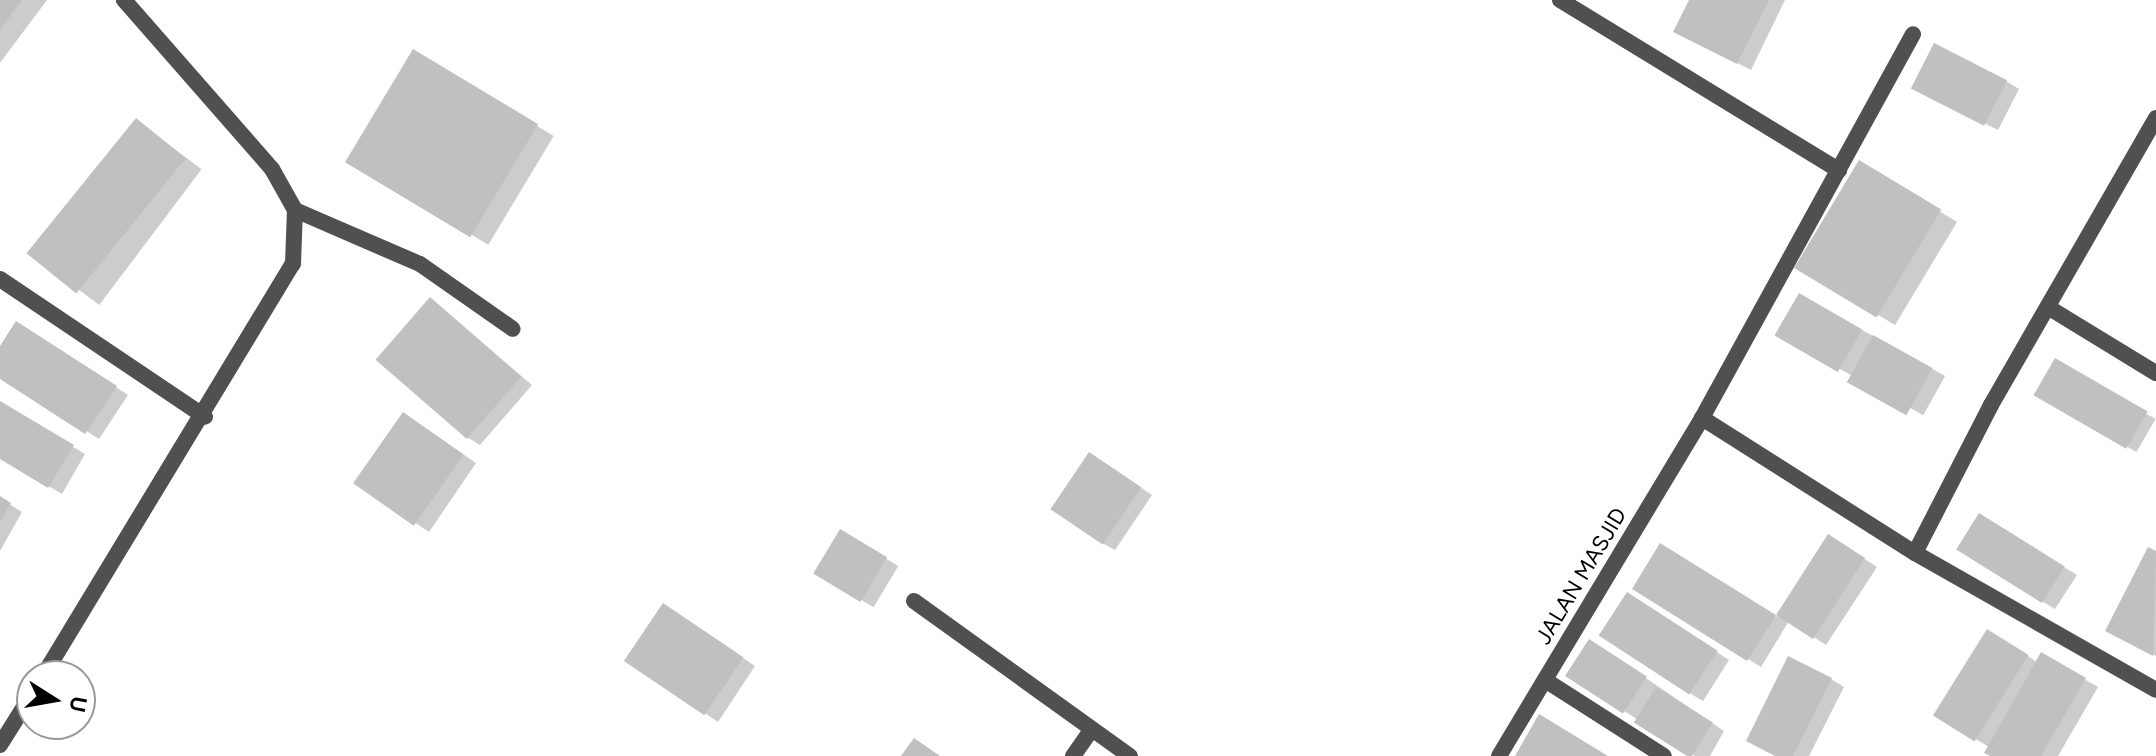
<!DOCTYPE html>
<style>
body{margin:0}
#map{position:relative;width:2156px;height:756px;overflow:hidden;background:#fff;font-family:Figtree,sans-serif}
div>[style]{position:absolute}
.shadow>*{inset:0;background:#0003;transform-origin:0 0}
.building>*{inset:0;background:#c0c0c0;transform-origin:0 0}
.minor>*{height:16px;margin:-8px;padding:0 8px;transform-origin:8px;border-radius:8px;background:#505050}
span{translate:-50% -50%;white-space:nowrap;text-align:center;line-height:1.15;-webkit-text-stroke:6px #fff;paint-order:stroke}
.street-label{font-size:22px;color:#000}
.north{position:absolute;left:16px;top:660px;width:80px;height:80px;box-sizing:border-box;background:#fff;border:2px solid #999;border-radius:50%;rotate:101deg;font-size:22px;font-weight:700;line-height:32px;text-align:center;color:#000}
.north::after{content:'';display:block;margin:auto;width:28px;height:36px;background:#000;clip-path:polygon(50% 0,100% 100%,50% 72%,0 100%)}
</style>
<div id="map">
<div class="shadow">
<i style="clip-path:polygon(0 0,47px 0,0 63px)"></i>
<i style="clip-path:polygon(1691px 0,1785px 0,1751px 70px,1688px 38px)"></i>
<i style="left:414px;top:52px;width:163px;height:127px;rotate:31deg"></i>
<i style="clip-path:polygon(2006px 81px,2019px 89px,1998px 130px,1926px 94px)"></i>
<i style="left:136px;top:120px;width:82px;height:170px;rotate:37deg"></i>
<i style="clip-path:polygon(1877px 173px,1957px 222px,1895px 325px,1798px 267px)"></i>
<i style="left:1799px;top:295px;width:167px;height:45px;rotate:29deg"></i>
<i style="clip-path:polygon(430px 300px,532px 385px,480px 445px,467px 437px)"></i>
<i style="clip-path:polygon(30px 331px,128px 395px,99px 439px,0 376px,0 350px)"></i>
<i style="left:2055px;top:361px;width:116px;height:38px;rotate:30deg"></i>
<i style="clip-path:polygon(0 403px,85px 454px,62px 494px,0 457px)"></i>
<i style="clip-path:polygon(416px 422px,476px 463px,429px 532px,357px 484px)"></i>
<i style="clip-path:polygon(1103px 462px,1152px 495px,1115px 550px,1102px 543px)"></i>
<i style="clip-path:polygon(0 498px,22px 512px,0 551px)"></i>
<i style="clip-path:polygon(1979px 515px,2077px 575px,2055px 609px,2043px 602px)"></i>
<i style="left:840px;top:531px;width:68px;height:48px;rotate:31deg"></i>
<i style="clip-path:polygon(1829px 536px,1877px 567px,1826px 645px,1789px 621px,1761px 667px,1635px 589px,1674px 553px,1776px 617px)"></i>
<i style="clip-path:polygon(2149px 550px,2156px 554px,2156px 656px,2120px 638px)"></i>
<i style="clip-path:polygon(1640px 602px,1729px 660px,1703px 701px,1691px 694px)"></i>
<i style="clip-path:polygon(677px 613px,755px 666px,718px 722px,626px 660px)"></i>
<i style="clip-path:polygon(2001px 639px,2037px 662px,2042px 655px,2098px 687px,2058px 756px,1994px 756px,1989px 747px,1936px 715px)"></i>
<i style="clip-path:polygon(1603px 649px,1724px 731px,1710px 756px,1695px 756px,1569px 676px)"></i>
<i style="clip-path:polygon(1831px 679px,1844px 687px,1809px 756px,1777px 756px)"></i>
</div>
<div class="building">
<i style="clip-path:polygon(0 0,22px 0,0 30px)"></i>
<i style="clip-path:polygon(1689px 0,1769px 0,1737px 64px,1673px 32px)"></i>
<i style="left:1934px;top:43px;width:82px;height:51px;rotate:27deg"></i>
<i style="left:413px;top:49px;width:146px;height:132px;rotate:31deg"></i>
<i style="left:136px;top:118px;width:64px;height:174px;rotate:39deg"></i>
<i style="left:1859px;top:160px;width:96px;height:126px;rotate:31deg"></i>
<i style="left:1799px;top:293px;width:73px;height:49px;rotate:30deg"></i>
<i style="left:430px;top:297px;width:121px;height:83px;rotate:41deg"></i>
<i style="clip-path:polygon(16px 321px,117px 386px,85px 434px,0 379px,0 346px)"></i>
<i style="left:1873px;top:335px;width:68px;height:54px;rotate:29deg"></i>
<i style="left:2055px;top:358px;width:107px;height:43px;rotate:30deg"></i>
<i style="clip-path:polygon(0 401px,74px 445px,48px 488px,0 459px)"></i>
<i style="left:403px;top:412px;width:74px;height:87px;rotate:35deg"></i>
<i style="left:1089px;top:452px;width:63px;height:69px;rotate:34deg"></i>
<i style="clip-path:polygon(0 496px,11px 503px,0 522px)"></i>
<i style="left:1979px;top:513px;width:101px;height:43px;rotate:32deg"></i>
<i style="left:840px;top:529px;width:55px;height:52px;rotate:31deg"></i>
<i style="clip-path:polygon(1828px 534px,1865px 558px,1813px 639px,1776px 615px,1747px 661px,1632px 589px,1660px 543px,1776px 615px)"></i>
<i style="clip-path:polygon(2148px 547px,2156px 551px,2153px 656px,2105px 631px)"></i>
<i style="left:1627px;top:592px;width:108px;height:52px;rotate:33deg"></i>
<i style="left:663px;top:603px;width:97px;height:70px;rotate:34deg"></i>
<i style="left:1987px;top:629px;width:49px;height:102px;rotate:32deg"></i>
<i style="left:1589px;top:639px;width:69px;height:44px;rotate:33deg"></i>
<i style="clip-path:polygon(2041px 652px,2086px 678px,2041px 756px,1990px 756px,1984px 753px)"></i>
<i style="clip-path:polygon(1788px 656px,1832px 678px,1793px 756px,1775px 756px,1746px 741px)"></i>
<i style="left:1656px;top:687px;width:67px;height:42px;rotate:32deg"></i>
<i style="clip-path:polygon(1539px 714px,1608px 756px,1515px 756px)"></i>
<i style="clip-path:polygon(914px 738px,940px 756px,901px 756px)"></i>
</div>
<div class="minor">
<i style="left:1560px;top:0;width:327px;rotate:31.4deg"></i>
<i style="left:2156px;top:118px;width:331px;rotate:119.9deg"></i>
<i style="left:1991px;top:405px;width:166px;rotate:117.2deg"></i>
<i style="left:1915px;top:553px;width:277px;rotate:29.6deg"></i>
<i style="left:295px;top:210px;width:136px;rotate:23.4deg"></i>
<i style="left:420px;top:264px;width:113px;rotate:35deg"></i>
<i style="left:0;top:279px;width:247px;rotate:33.9deg"></i>
<i style="left:2051px;top:309px;width:123px;rotate:31.4deg"></i>
<i style="left:1702px;top:418px;width:252px;rotate:32.4deg"></i>
<i style="left:914px;top:601px;width:266px;rotate:35.7deg"></i>
<i style="left:43px;top:676px;width:482px;rotate:-58.8deg"></i>
<i style="left:293px;top:264px;width:54px;rotate:-87.9deg"></i>
<i style="left:295px;top:210px;width:47px;rotate:-119.3deg"></i>
<i style="left:272px;top:169px;width:225px;rotate:-131.2deg"></i>
<i style="left:1545px;top:680px;width:141px;rotate:32.6deg"></i>
<i style="left:0;top:745px;width:60px;rotate:-57.9deg"></i>
<i style="left:1073px;top:756px;width:32px;rotate:-55deg"></i>
<i style="left:1499px;top:756px;width:394px;rotate:-59deg"></i>
<i style="left:1702px;top:418px;width:438px;rotate:-61.2deg"></i>
</div>
<div class="street-label">
<span style="left:1581px;top:576px;rotate:-59deg">JALAN MASJID</span>
</div>
<div class="north">U</div>
</div>
